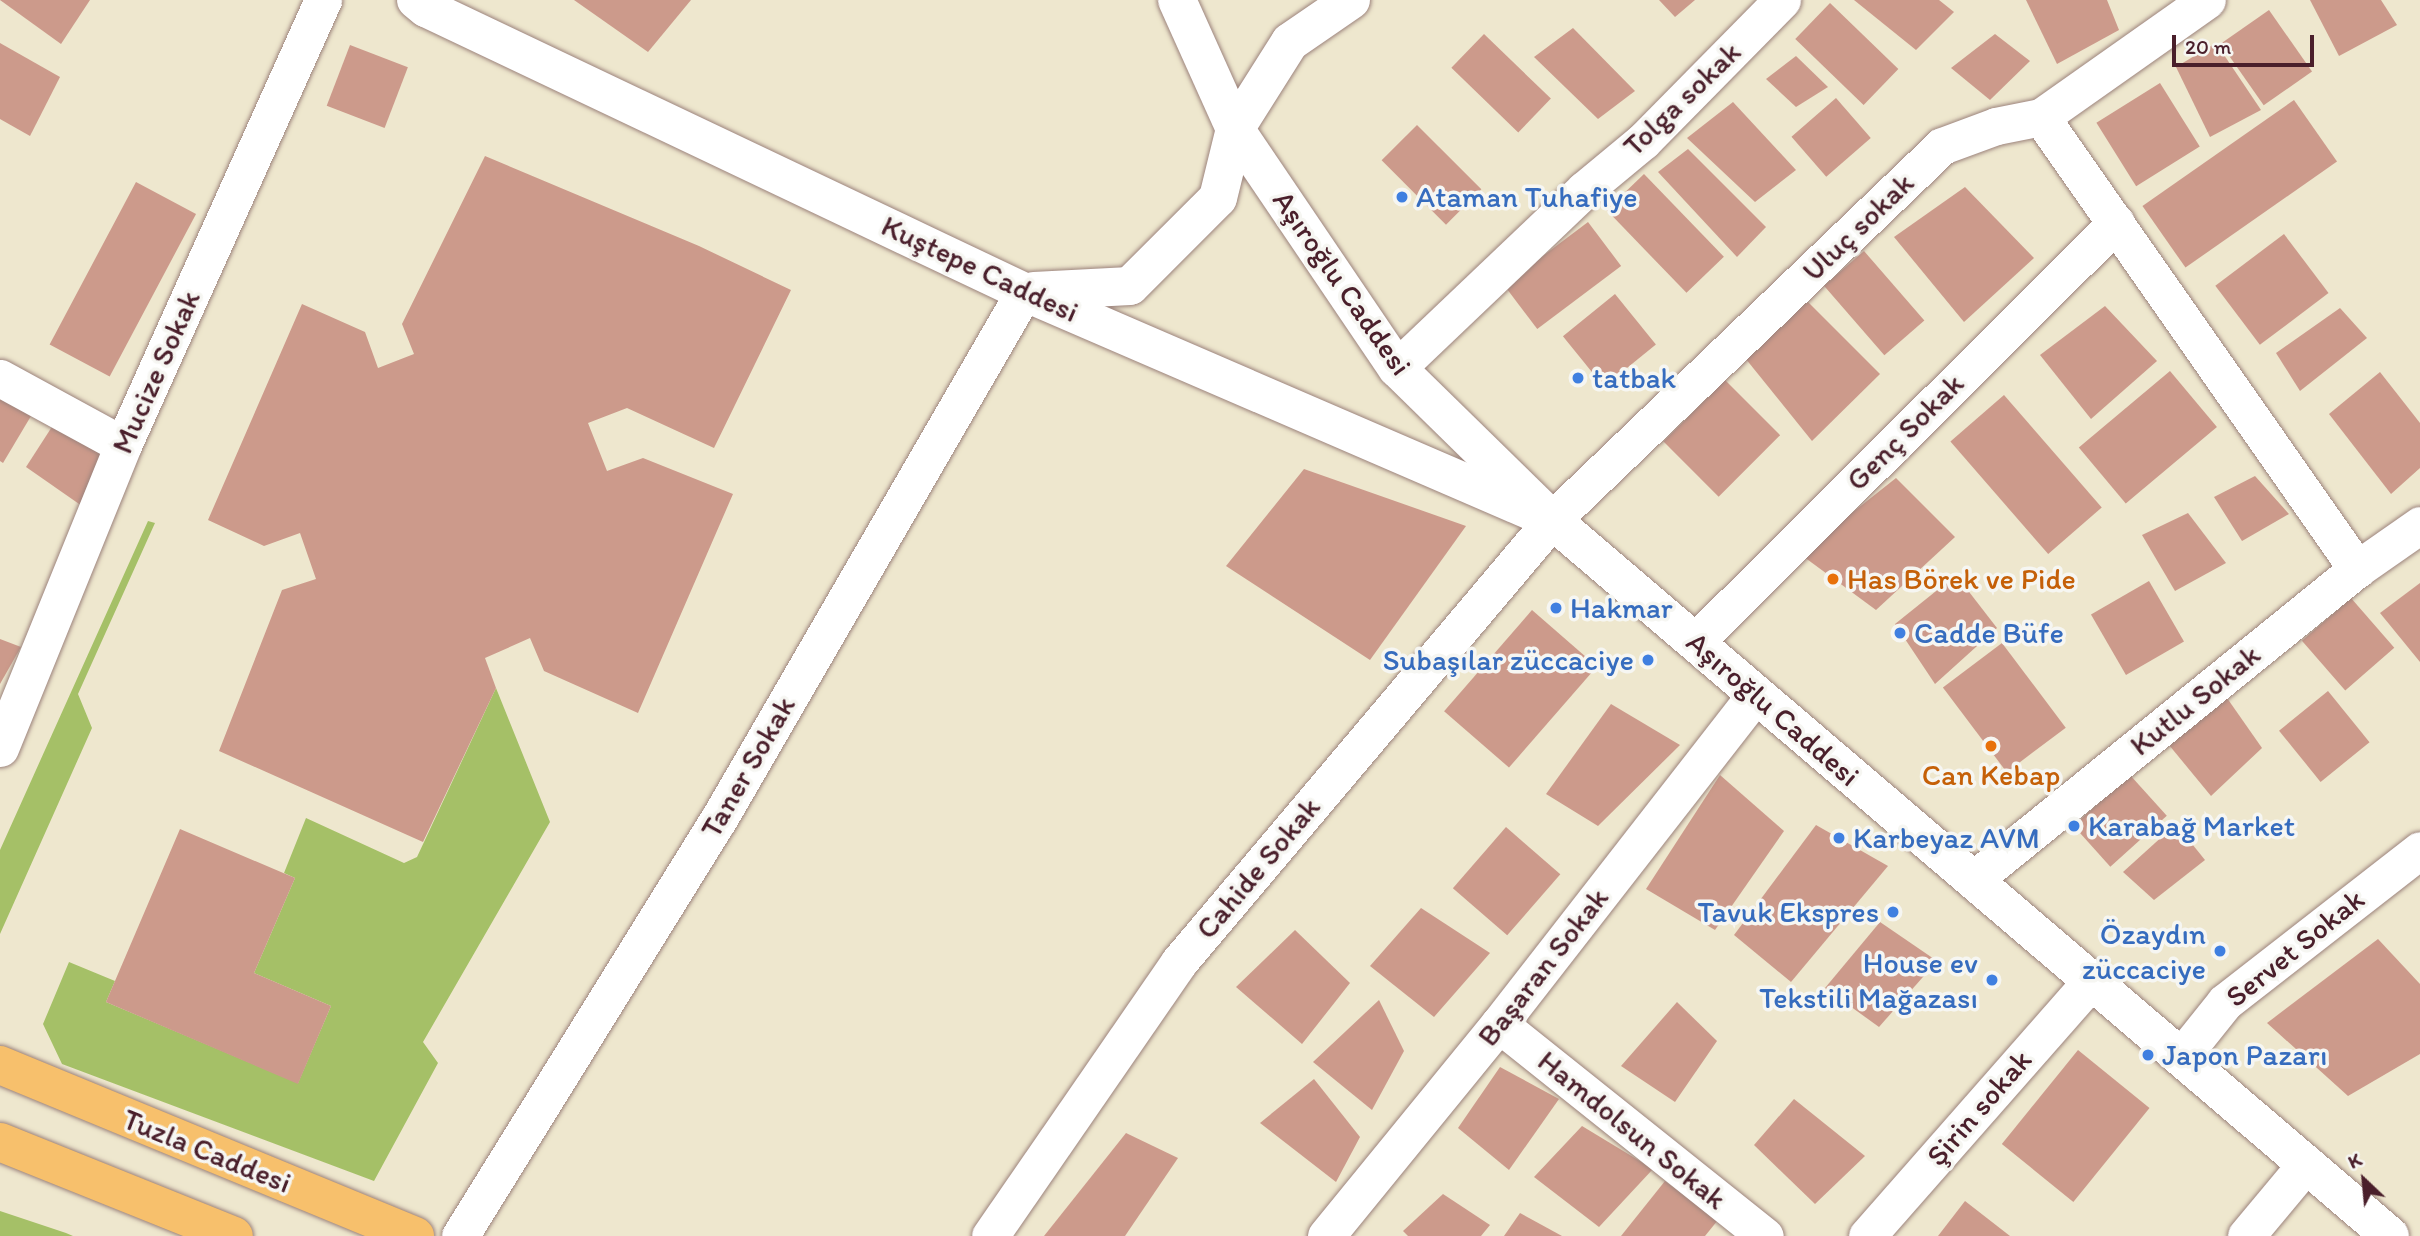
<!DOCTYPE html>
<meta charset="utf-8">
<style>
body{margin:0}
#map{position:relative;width:2420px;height:1236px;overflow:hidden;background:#eee7ce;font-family:Itim,sans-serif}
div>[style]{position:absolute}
.green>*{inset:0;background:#a5c067}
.building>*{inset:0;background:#cc9a8b;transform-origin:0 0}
.roads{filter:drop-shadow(0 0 2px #9c837c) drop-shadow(0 0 2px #9c837c)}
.minor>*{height:37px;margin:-18.5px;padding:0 18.5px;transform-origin:18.5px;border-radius:18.5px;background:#fff}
.tertiary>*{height:38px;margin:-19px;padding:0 19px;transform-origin:19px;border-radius:19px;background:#fff}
.primary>*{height:38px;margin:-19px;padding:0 19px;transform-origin:19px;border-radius:19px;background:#f7c06c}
.dots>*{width:19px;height:19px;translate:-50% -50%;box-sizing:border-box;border:4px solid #f6f6f2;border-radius:50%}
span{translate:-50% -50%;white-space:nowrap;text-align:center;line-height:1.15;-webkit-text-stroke:7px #f6f6f2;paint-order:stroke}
.street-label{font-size:30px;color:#4a1f2b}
.shop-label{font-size:30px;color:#366cbe}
.left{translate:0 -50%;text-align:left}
.right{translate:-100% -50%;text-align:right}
.food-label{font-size:30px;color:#c56008}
.north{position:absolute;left:2329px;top:1145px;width:70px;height:70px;-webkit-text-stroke:5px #f6f6f2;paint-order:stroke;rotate:334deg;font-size:19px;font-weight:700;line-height:28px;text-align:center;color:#4a1f2b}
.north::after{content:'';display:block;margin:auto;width:24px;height:32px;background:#4a1f2b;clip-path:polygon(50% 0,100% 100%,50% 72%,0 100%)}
.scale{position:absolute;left:2172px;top:35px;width:142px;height:32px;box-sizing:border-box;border:4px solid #4a1f2b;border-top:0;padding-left:9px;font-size:21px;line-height:24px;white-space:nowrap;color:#4a1f2b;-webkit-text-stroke:5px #f6f6f2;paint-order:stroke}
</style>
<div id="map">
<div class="green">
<i style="clip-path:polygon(148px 521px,155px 523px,78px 694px,92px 728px,0 934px,0 850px)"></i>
<i style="clip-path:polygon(496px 688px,550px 822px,423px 1042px,438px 1063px,374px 1181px,62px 1064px,43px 1024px,69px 962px,115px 981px,106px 1002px,298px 1083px,331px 1006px,254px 973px,295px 878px,284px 873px,306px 818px,404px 863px,417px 857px)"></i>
<i style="clip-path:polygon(0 1211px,66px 1233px,73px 1236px,0 1236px)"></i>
</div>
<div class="building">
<i style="clip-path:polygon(0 0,90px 0,61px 44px)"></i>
<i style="clip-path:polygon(574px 0,691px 0,648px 52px)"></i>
<i style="clip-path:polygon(1659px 0,1695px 0,1675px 17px)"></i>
<i style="clip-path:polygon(1854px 0,1939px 0,1954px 12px,1916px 50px)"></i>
<i style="clip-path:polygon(2026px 0,2107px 0,2119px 30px,2057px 64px)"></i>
<i style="clip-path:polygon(2310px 0,2381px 0,2397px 25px,2339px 56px)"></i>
<i style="left:1830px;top:3px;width:95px;height:50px;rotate:44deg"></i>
<i style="left:2269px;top:10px;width:75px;height:59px;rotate:55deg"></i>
<i style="clip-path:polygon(1573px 28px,1635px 91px,1598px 119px,1534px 57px)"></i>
<i style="left:1484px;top:34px;width:93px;height:47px;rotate:44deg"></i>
<i style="clip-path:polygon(1995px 34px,2030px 61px,1990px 100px,1951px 68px)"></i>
<i style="clip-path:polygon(0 43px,60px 77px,30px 136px,0 119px)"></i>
<i style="clip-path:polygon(2216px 43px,2261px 110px,2210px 137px,2176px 67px)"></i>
<i style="left:350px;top:45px;width:62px;height:65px;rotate:21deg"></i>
<i style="clip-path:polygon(1796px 56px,1828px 87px,1796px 107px,1766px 79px)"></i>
<i style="left:2160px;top:83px;width:75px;height:75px;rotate:58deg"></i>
<i style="left:1836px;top:98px;width:53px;height:59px;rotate:49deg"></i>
<i style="left:2294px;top:100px;width:75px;height:185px;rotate:55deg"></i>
<i style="clip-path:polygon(1733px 102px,1796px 170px,1755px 202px,1687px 138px)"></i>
<i style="left:1417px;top:125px;width:91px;height:50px;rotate:45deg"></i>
<i style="clip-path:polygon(1688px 149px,1766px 227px,1737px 257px,1658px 172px)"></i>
<i style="clip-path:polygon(485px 156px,699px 246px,791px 290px,714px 448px,627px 408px,588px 423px,607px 471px,643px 458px,733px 494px,638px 713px,544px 671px,530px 638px,485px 658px,496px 688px,423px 842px,219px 751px,282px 590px,316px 579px,300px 533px,264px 546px,208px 520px,302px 304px,365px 332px,378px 368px,414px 354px,402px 324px)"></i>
<i style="left:1644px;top:174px;width:115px;height:52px;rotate:46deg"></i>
<i style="left:136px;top:182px;width:68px;height:184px;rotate:28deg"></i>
<i style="clip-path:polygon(1965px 187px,2034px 258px,1964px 322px,1894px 237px)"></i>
<i style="left:1588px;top:222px;width:55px;height:105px;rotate:53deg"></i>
<i style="left:2284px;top:234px;width:74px;height:86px;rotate:53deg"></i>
<i style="left:1864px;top:251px;width:92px;height:53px;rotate:49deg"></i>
<i style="left:1615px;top:294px;width:65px;height:67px;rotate:51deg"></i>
<i style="clip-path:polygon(1803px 297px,1880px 374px,1812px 441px,1737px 348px)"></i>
<i style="clip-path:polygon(2105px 306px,2157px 361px,2091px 419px,2040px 355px)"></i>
<i style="clip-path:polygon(2340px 308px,2367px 338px,2300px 391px,2276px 353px)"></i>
<i style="left:2170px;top:371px;width:73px;height:119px;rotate:50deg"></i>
<i style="clip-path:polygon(2380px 372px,2420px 423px,2420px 468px,2391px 494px,2329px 414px)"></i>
<i style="left:1725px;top:380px;width:78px;height:87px;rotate:45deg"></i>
<i style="clip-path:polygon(0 391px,34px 411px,3px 463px,0 461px)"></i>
<i style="left:2004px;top:395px;width:149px;height:71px;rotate:49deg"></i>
<i style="clip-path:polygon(57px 419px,108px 453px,82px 506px,26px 467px)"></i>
<i style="clip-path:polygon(1304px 469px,1466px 526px,1370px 660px,1226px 566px)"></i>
<i style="clip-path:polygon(2255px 476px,2289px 514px,2242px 541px,2214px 497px)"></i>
<i style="clip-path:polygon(1896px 478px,1955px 537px,1876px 610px,1800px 554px)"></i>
<i style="clip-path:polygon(2188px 513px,2226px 563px,2175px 591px,2142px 535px)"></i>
<i style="clip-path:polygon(1956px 575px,1997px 628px,1935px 684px,1895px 624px)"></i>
<i style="left:2149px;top:581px;width:70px;height:67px;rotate:60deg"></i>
<i style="clip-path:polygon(2420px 583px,2420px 662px,2380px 613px)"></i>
<i style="left:2351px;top:598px;width:66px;height:65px;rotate:49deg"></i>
<i style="left:1532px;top:610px;width:86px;height:134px;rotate:41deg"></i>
<i style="clip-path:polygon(0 639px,21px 647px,0 684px)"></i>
<i style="left:2002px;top:643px;width:106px;height:74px;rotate:53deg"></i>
<i style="left:2328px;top:691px;width:66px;height:63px;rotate:51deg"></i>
<i style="clip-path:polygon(2227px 698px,2262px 748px,2211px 796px,2169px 745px)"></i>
<i style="clip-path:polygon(1611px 704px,1680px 745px,1598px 826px,1546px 794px)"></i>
<i style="clip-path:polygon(1720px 775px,1784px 831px,1715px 930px,1646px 889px)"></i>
<i style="left:2130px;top:775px;width:55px;height:76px;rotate:48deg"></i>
<i style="clip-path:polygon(2176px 824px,2205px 860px,2154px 900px,2123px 872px)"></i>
<i style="clip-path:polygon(1816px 825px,1888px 866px,1791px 982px,1734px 935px)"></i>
<i style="left:1506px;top:827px;width:72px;height:81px;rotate:41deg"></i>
<i style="clip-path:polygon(180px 829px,295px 878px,254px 973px,331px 1006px,298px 1084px,106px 1002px)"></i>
<i style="clip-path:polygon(1421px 908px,1490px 953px,1434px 1017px,1370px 966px)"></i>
<i style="clip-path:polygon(1880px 922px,1937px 961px,1879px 1027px,1825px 988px)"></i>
<i style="clip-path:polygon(1295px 930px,1350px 983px,1302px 1044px,1236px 987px)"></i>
<i style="clip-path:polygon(2378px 939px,2420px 984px,2420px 1054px,2348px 1096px,2267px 1023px)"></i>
<i style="clip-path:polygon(1379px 1000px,1404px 1051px,1372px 1110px,1313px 1062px)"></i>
<i style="clip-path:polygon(1677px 1002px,1717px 1041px,1675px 1102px,1621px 1066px)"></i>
<i style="left:2078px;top:1050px;width:92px;height:121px;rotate:39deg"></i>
<i style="clip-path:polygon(1500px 1067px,1559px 1099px,1509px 1170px,1458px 1128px)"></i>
<i style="clip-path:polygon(1314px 1079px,1360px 1137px,1336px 1182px,1260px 1123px)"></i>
<i style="clip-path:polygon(1794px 1099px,1865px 1156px,1815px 1204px,1754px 1145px)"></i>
<i style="clip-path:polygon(1582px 1126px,1653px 1169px,1599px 1227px,1534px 1177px)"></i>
<i style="clip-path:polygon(1126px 1133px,1178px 1158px,1125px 1236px,1044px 1236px)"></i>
<i style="clip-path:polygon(1665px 1181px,1718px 1220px,1705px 1236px,1621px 1236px)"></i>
<i style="clip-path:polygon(1443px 1194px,1490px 1225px,1481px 1236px,1408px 1236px,1403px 1231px)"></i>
<i style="clip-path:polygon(1965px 1201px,2010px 1236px,1938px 1236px)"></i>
<i style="clip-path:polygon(1520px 1213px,1562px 1236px,1504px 1236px)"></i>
</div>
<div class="roads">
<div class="minor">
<i style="left:2041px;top:117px;width:552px;rotate:55.04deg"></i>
<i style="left:1397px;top:368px;width:258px;rotate:-43.6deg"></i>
<i style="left:1584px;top:190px;width:77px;rotate:-39.7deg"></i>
<i style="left:1643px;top:141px;width:198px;rotate:-45.4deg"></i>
<i style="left:0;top:378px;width:140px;rotate:28.6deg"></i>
<i style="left:1695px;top:642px;width:594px;rotate:-44.86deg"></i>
<i style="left:0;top:748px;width:327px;rotate:-67.9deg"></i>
<i style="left:123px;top:445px;width:488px;rotate:-65.8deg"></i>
<i style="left:1973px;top:880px;width:494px;rotate:-39deg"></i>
<i style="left:2357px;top:569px;width:77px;rotate:-34.9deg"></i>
<i style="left:1499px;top:1024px;width:340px;rotate:38.6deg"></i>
<i style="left:2181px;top:1057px;width:70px;rotate:-51.3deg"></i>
<i style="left:2225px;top:1002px;width:247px;rotate:-37.9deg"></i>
<i style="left:460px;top:1236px;width:487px;rotate:-58.2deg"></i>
<i style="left:717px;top:822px;width:612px;rotate:-59.92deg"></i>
<i style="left:990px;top:1236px;width:333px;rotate:-55.4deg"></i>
<i style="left:1179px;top:962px;width:578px;rotate:-49.84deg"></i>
<i style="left:1552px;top:520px;width:540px;rotate:-43.8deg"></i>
<i style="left:1942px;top:146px;width:58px;rotate:-20.3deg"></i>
<i style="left:1996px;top:126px;width:46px;rotate:-11.3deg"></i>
<i style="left:2041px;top:117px;width:203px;rotate:-35.2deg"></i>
<i style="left:1326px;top:1236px;width:274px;rotate:-50.8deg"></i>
<i style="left:1499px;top:1024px;width:418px;rotate:-52.1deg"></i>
<i style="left:1867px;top:1236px;width:339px;rotate:-48.7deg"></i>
<i style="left:2246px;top:1236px;width:94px;rotate:-50.2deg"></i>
</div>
<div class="tertiary">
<i style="left:416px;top:0;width:13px;rotate:39deg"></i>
<i style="left:426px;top:8px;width:662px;rotate:25.4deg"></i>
<i style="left:1024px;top:292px;width:552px;rotate:23.36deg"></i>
<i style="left:1177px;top:0;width:141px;rotate:65.8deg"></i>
<i style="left:1235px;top:129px;width:289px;rotate:55.9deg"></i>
<i style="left:1397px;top:368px;width:217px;rotate:44.4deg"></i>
<i style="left:1552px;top:520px;width:1102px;rotate:40.51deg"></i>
<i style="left:1034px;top:291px;width:96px;rotate:-3deg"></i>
<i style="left:1130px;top:286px;width:124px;rotate:-45deg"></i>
<i style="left:1218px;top:198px;width:71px;rotate:-76.2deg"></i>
<i style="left:1235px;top:129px;width:103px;rotate:-57.7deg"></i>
<i style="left:1290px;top:42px;width:74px;rotate:-34.5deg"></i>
</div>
<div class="primary">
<i style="left:0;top:1065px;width:449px;rotate:22.4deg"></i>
<i style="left:0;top:1142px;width:252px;rotate:21.9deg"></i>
</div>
</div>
<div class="dots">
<i style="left:1402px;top:197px;background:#3f7fe0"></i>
<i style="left:1578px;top:378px;background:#3f7fe0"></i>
<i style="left:1833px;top:579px;background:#e8710a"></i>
<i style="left:1556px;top:608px;background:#3f7fe0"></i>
<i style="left:1900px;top:633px;background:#3f7fe0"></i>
<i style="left:1648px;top:660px;background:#3f7fe0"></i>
<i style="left:1991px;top:746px;background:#e8710a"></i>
<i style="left:2074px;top:826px;background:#3f7fe0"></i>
<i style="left:1839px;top:838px;background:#3f7fe0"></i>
<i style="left:1893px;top:912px;background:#3f7fe0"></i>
<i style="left:2220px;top:951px;background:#3f7fe0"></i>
<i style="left:1992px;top:980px;background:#3f7fe0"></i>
<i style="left:2148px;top:1055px;background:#3f7fe0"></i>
</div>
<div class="street-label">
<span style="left:1682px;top:99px;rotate:-44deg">Tolga sokak</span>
<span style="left:1858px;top:227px;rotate:-44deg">Uluç sokak</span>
<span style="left:980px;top:269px;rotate:25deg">Kuştepe Caddesi</span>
<span style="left:1342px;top:283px;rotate:55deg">Aşıroğlu Caddesi</span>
<span style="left:156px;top:372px;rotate:-66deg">Mucize Sokak</span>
<span style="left:1905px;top:432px;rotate:-45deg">Genç Sokak</span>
<span style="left:2195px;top:700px;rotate:-39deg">Kutlu Sokak</span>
<span style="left:1773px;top:709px;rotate:41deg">Aşıroğlu Caddesi</span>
<span style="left:748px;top:767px;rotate:-60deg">Taner Sokak</span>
<span style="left:1258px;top:868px;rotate:-50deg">Cahide Sokak</span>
<span style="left:2295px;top:948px;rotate:-39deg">Servet Sokak</span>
<span style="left:1543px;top:967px;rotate:-52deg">Başaran Sokak</span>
<span style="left:1979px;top:1108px;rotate:-49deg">Şirin sokak</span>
<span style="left:1632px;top:1130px;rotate:39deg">Hamdolsun Sokak</span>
<span style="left:207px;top:1151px;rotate:22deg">Tuzla Caddesi</span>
</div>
<div class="shop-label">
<span class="left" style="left:1416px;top:197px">Ataman Tuhafiye</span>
<span class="left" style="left:1592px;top:378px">tatbak</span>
<span class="left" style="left:1570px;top:608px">Hakmar</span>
<span class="left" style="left:1914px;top:633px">Cadde Büfe</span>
<span class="right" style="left:1634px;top:660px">Subaşılar züccaciye</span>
<span class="left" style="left:2088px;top:826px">Karabağ Market</span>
<span class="left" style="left:1853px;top:838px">Karbeyaz AVM</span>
<span class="right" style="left:1879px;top:912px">Tavuk Ekspres</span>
<span class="right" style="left:2206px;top:951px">Özaydın<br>züccaciye</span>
<span class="right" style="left:1978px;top:980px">House ev<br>Tekstili Mağazası</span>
<span class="left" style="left:2162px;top:1055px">Japon Pazarı</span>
</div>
<div class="food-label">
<span class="left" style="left:1847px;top:579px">Has Börek ve Pide</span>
<span style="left:1991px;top:775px">Can Kebap</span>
</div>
<div class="north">K</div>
<div class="scale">20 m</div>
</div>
